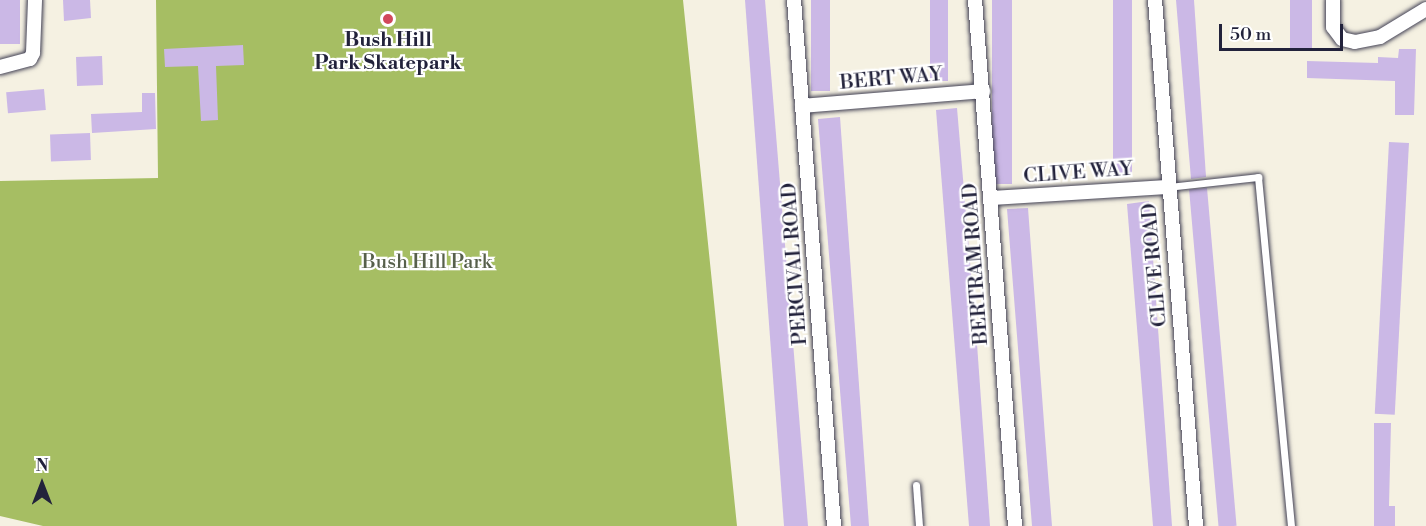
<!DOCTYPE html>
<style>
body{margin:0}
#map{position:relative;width:1426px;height:526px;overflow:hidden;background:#f5f1e2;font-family:"Libre Bodoni",serif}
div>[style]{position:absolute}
.green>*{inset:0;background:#a6be63}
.building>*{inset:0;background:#cbb8e6;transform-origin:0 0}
.roads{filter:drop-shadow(0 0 2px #424154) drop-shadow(0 0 2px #424154)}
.lane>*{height:7px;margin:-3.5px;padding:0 3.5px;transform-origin:3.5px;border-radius:3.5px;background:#fff}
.street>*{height:14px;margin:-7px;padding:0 7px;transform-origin:7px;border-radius:7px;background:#fff}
.dots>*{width:16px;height:16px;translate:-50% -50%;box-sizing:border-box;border:3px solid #fff;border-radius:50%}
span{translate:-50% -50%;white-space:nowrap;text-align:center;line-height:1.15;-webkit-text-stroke:4.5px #fff;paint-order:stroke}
.poi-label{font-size:20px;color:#22223b;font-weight:700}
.street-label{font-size:20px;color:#22223b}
.park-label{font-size:20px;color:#57604b}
.north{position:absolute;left:12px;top:454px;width:60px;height:60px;-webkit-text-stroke:4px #fff;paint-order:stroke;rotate:0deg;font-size:16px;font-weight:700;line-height:24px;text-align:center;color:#22223b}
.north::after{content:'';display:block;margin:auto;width:21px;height:27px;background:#22223b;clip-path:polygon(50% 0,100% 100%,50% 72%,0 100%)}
.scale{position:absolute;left:1219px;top:24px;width:124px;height:27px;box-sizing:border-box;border:3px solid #22223b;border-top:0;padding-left:8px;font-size:18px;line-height:21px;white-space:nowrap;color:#22223b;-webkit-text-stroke:4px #fff;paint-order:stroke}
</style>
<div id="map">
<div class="green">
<i style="clip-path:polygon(156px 0,683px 0,737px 526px,43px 526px,0 516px,0 181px,158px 178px)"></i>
</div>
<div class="building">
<i style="left:0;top:0;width:20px;height:44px"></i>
<i style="clip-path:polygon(63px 0,90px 0,91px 18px,64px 21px)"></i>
<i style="clip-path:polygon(745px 0,765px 0,808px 526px,784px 526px)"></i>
<i style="left:811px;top:0;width:19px;height:91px"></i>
<i style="left:930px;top:0;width:18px;height:81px"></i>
<i style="left:992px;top:0;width:20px;height:184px"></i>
<i style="left:1113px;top:0;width:19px;height:173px"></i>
<i style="clip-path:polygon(1176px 0,1194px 0,1206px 177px,1191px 179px)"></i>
<i style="left:1290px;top:0;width:22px;height:50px"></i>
<i style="clip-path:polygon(243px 45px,244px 65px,216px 66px,218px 120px,201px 121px,198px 66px,165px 67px,164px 49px)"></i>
<i style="clip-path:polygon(1399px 49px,1416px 49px,1414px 115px,1395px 115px,1395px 81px,1307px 78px,1307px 61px,1378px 63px,1378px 57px,1398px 58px)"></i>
<i style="left:102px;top:56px;width:29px;height:26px;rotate:88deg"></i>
<i style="left:44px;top:89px;width:21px;height:38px;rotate:85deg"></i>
<i style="clip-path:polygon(142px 93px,155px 93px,156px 129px,92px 133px,91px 114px,142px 112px)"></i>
<i style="clip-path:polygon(957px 108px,977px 344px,990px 526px,969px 526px,936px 110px)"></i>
<i style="clip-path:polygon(840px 117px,869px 526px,851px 526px,818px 119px)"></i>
<i style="left:90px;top:133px;width:27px;height:40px;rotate:88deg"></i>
<i style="left:1389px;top:142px;width:20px;height:272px;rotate:3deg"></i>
<i style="left:1207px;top:188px;width:339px;height:18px;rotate:85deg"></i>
<i style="clip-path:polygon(1149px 201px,1172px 526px,1153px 526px,1127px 204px)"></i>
<i style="clip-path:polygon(1028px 208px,1045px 436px,1052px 526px,1032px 526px,1007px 209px)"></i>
<i style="clip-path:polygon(1374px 423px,1391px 423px,1389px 506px,1395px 506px,1395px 526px,1374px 526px)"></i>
</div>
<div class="roads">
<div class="lane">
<i style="left:1168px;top:187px;width:91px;rotate:-6.3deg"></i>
<i style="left:1258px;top:177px;width:351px;rotate:84.6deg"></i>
<i style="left:916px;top:485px;width:41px;rotate:85.8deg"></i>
</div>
<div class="street">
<i style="left:794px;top:0;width:528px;rotate:85.65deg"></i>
<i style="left:975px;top:0;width:528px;rotate:85.65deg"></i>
<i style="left:1155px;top:0;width:528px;rotate:85.54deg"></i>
<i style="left:1333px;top:0;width:27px;rotate:90deg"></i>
<i style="left:1333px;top:27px;width:15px;rotate:53deg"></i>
<i style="left:1342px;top:39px;width:13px;rotate:13deg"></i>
<i style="left:1355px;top:42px;width:25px;rotate:-11deg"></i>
<i style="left:1380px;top:37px;width:54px;rotate:-31.3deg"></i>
<i style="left:0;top:67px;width:31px;rotate:-15deg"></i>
<i style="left:30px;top:59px;width:7px;rotate:-63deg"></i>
<i style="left:33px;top:53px;width:53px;rotate:-87.8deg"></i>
<i style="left:802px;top:106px;width:182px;rotate:-4.7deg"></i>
<i style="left:991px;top:198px;width:177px;rotate:-3.6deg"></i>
</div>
</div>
<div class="dots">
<i style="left:388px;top:19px;background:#d1495b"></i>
</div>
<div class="poi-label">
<span style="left:388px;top:52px">Bush Hill<br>Park Skatepark</span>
</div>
<div class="street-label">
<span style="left:891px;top:79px;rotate:-5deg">BERT WAY</span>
<span style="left:1078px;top:173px;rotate:-4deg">CLIVE WAY</span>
<span style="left:795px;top:264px;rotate:-94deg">PERCIVAL ROAD</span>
<span style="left:976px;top:264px;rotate:-94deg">BERTRAM ROAD</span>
<span style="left:1155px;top:265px;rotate:-95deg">CLIVE ROAD</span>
</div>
<div class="park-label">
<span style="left:427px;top:262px">Bush Hill Park</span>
</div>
<div class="north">N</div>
<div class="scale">50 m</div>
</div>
